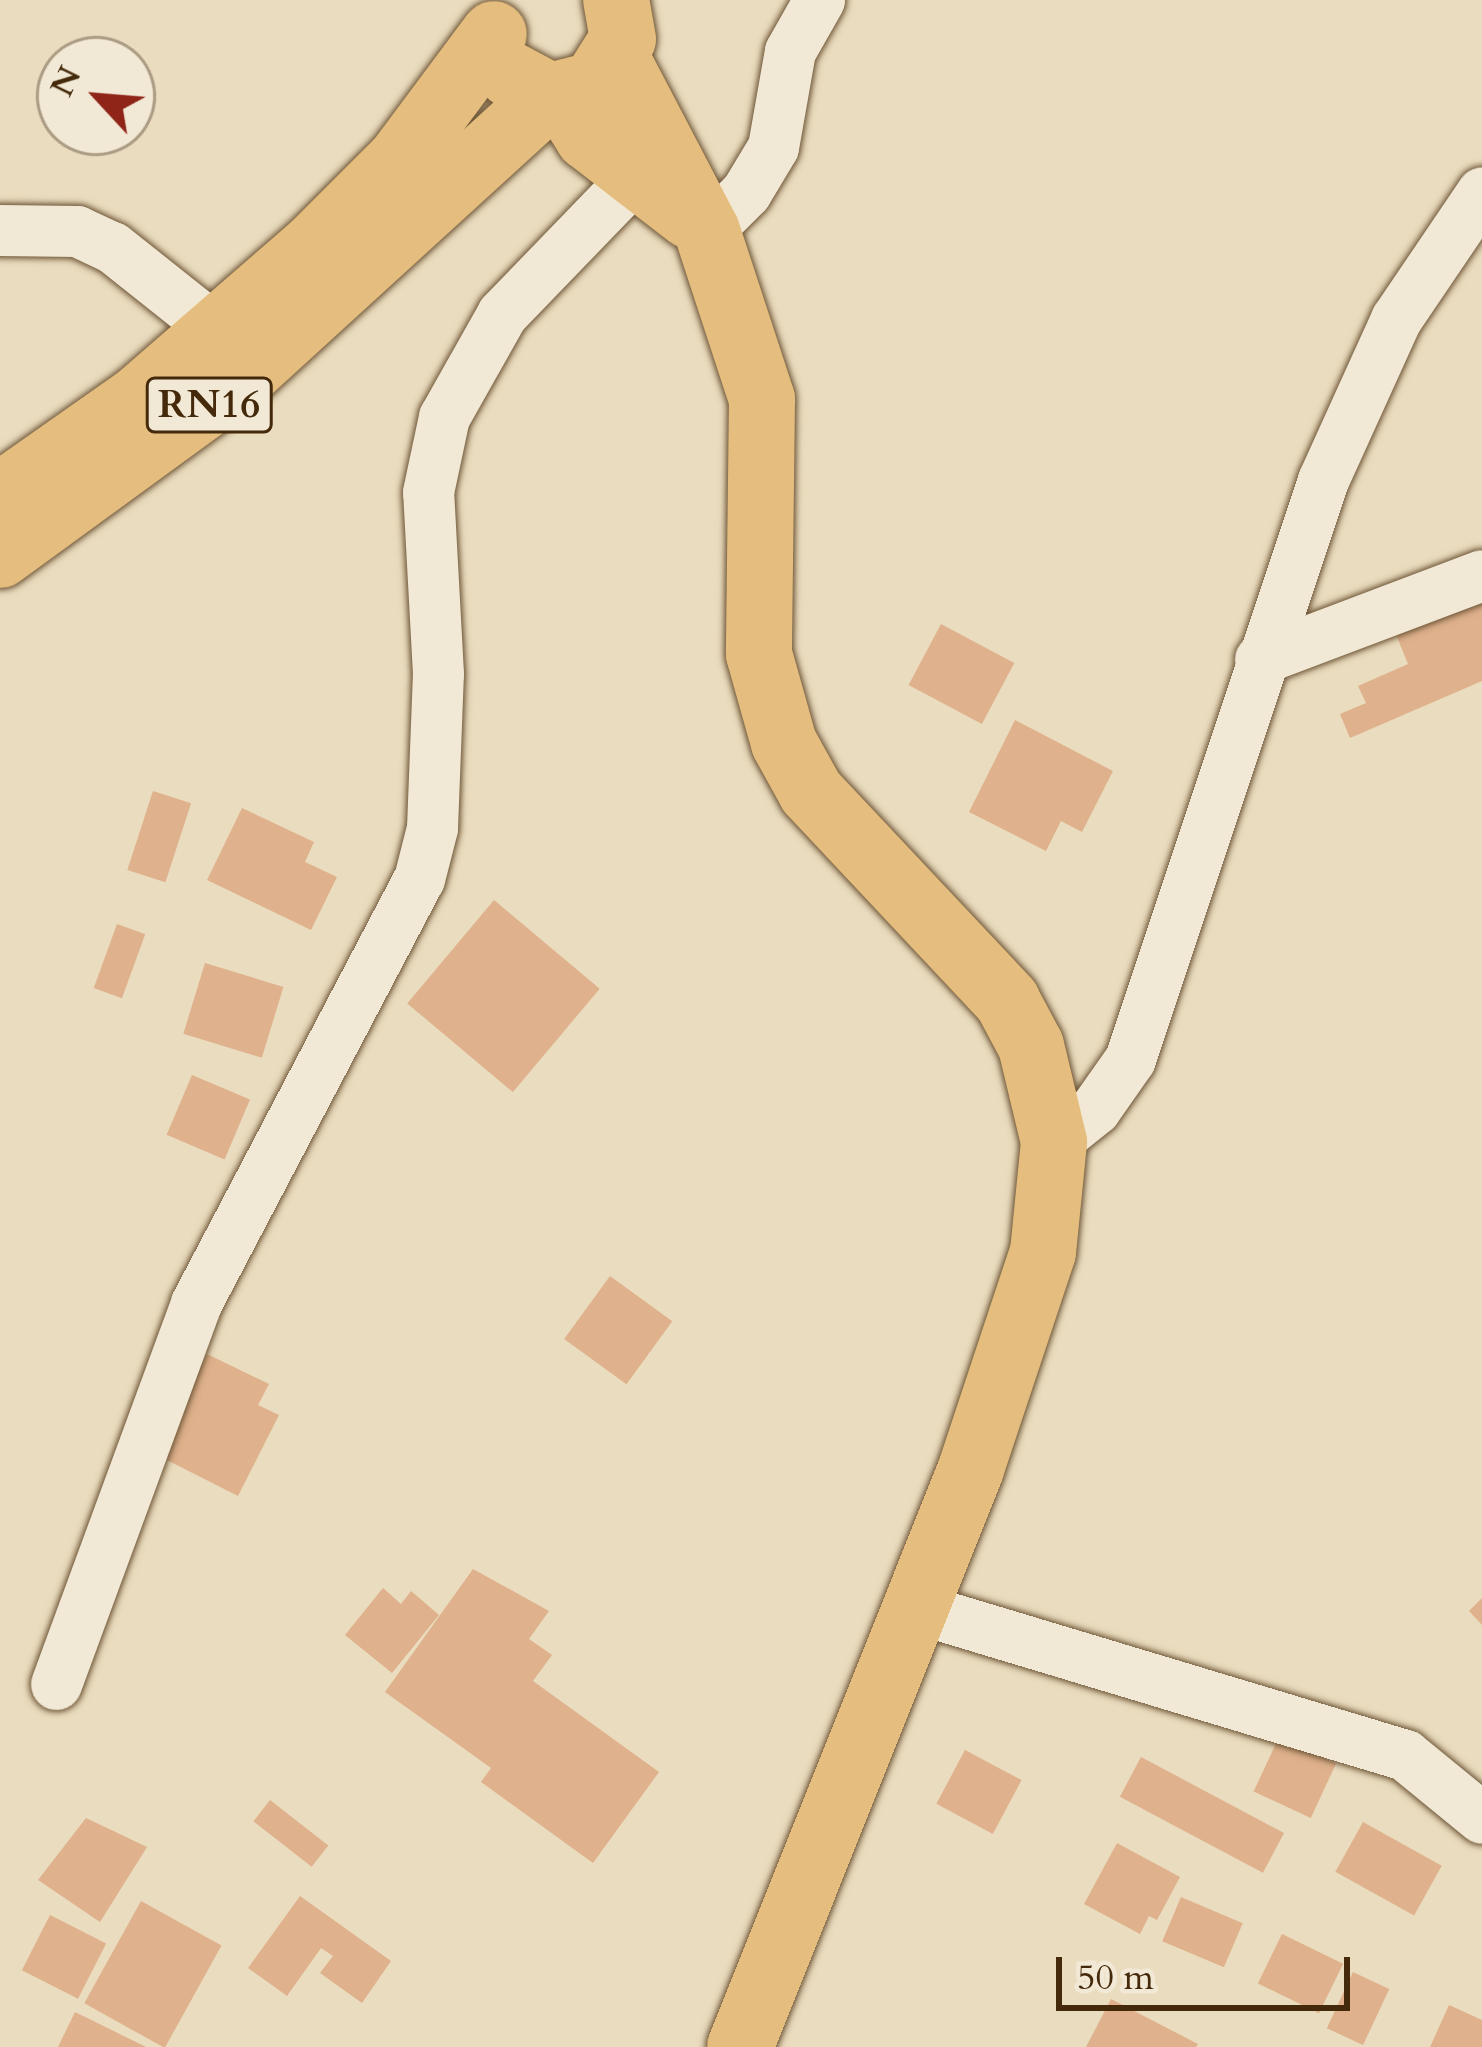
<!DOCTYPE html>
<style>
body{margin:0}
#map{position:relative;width:1482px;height:2047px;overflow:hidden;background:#eadcbe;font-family:Cardo,serif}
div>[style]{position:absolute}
.building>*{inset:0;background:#dfb18c;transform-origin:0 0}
.roads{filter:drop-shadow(0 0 3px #6e5637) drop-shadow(0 0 3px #6e5637)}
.minor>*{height:51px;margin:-25.5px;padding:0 25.5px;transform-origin:25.5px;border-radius:25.5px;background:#f1e8d5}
.major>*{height:66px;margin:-33px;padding:0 33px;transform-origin:33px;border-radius:33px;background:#e5be7f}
.highway>*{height:66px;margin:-33px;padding:0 33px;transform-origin:33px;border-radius:33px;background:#e5be7f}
span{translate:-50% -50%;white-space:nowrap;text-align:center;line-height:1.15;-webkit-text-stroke:10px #f1e8d5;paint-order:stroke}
.shield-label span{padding:3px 9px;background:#f1e8d5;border:3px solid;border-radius:9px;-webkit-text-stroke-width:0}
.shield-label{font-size:39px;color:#442a0a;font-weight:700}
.north{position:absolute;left:36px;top:36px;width:120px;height:120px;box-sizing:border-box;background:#f1e8d5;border:3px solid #ac9c84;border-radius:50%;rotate:296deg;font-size:33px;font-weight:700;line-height:48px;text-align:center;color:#442a0a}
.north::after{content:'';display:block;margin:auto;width:42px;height:54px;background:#8f2418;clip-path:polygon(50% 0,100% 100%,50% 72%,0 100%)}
.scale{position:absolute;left:1056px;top:1957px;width:294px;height:54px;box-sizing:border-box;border:6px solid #442a0a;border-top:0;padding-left:15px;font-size:36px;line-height:42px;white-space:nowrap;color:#442a0a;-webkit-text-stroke:9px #f1e8d5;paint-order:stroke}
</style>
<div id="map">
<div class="building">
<i style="clip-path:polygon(1482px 594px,1482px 681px,1350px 738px,1340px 714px,1366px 703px,1358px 686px,1408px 664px,1395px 632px)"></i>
<i style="left:941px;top:624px;width:83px;height:69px;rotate:28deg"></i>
<i style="clip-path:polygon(1015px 720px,1113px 771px,1082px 832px,1061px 821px,1046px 851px,969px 812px)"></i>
<i style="left:153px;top:791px;width:40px;height:83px;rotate:18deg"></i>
<i style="clip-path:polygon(242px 808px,314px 842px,305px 862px,337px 877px,311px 930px,207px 880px)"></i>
<i style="left:494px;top:900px;width:138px;height:135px;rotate:40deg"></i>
<i style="left:117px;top:924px;width:30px;height:68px;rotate:20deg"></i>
<i style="left:205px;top:963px;width:82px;height:74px;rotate:17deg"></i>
<i style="left:192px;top:1075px;width:63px;height:65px;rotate:23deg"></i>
<i style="left:610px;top:1276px;width:77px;height:78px;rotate:36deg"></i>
<i style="clip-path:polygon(207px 1354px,269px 1384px,258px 1405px,279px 1415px,238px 1496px,157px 1455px)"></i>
<i style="clip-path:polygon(473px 1569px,549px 1611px,529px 1639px,552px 1655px,533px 1681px,659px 1772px,593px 1863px,481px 1782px,491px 1768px,385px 1692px)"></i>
<i style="clip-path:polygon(383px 1588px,401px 1604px,411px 1591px,439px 1615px,392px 1673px,345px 1635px)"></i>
<i style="clip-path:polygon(1482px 1598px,1482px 1625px,1469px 1611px)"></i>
<i style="left:1279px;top:1737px;width:63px;height:60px;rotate:25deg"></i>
<i style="left:965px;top:1750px;width:64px;height:61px;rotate:28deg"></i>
<i style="left:1141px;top:1757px;width:162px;height:45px;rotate:28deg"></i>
<i style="left:270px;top:1800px;width:74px;height:27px;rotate:38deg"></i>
<i style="clip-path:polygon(86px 1818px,147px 1847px,100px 1922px,38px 1880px)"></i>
<i style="left:1363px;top:1822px;width:90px;height:57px;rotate:29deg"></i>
<i style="clip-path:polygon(1117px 1843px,1180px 1877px,1157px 1920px,1149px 1916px,1140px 1934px,1084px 1904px)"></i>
<i style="clip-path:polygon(300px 1896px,391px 1961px,362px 2003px,320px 1973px,333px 1956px,321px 1948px,287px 1996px,248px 1968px)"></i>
<i style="left:1181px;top:1897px;width:67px;height:48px;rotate:23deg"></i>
<i style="left:141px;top:1901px;width:92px;height:117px;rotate:29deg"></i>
<i style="left:50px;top:1915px;width:63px;height:62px;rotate:27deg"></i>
<i style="left:1282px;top:1934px;width:68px;height:55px;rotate:26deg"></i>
<i style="left:1353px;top:1972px;width:40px;height:62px;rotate:25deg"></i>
<i style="clip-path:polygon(1111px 1999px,1198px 2044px,1196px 2047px,1086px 2047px)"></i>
<i style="clip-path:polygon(1449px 2005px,1482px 2020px,1482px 2047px,1430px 2047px)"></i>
<i style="clip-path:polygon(75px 2012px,146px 2047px,58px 2047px)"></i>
</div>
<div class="roads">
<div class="minor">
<i style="left:0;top:230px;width:77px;rotate:0.7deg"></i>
<i style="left:77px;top:231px;width:38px;rotate:25deg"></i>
<i style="left:112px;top:247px;width:137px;rotate:38.5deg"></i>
<i style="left:707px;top:231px;width:55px;rotate:-45deg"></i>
<i style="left:746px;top:192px;width:52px;rotate:-59deg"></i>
<i style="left:773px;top:147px;width:97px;rotate:-80deg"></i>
<i style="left:790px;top:51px;width:59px;rotate:-60.4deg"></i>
<i style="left:1260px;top:659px;width:237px;rotate:-20.7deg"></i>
<i style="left:1054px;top:1142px;width:53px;rotate:-38.8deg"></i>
<i style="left:1095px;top:1109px;width:61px;rotate:-55deg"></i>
<i style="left:1130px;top:1059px;width:610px;rotate:-71.57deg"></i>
<i style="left:1323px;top:480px;width:177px;rotate:-65.6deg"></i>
<i style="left:1396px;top:319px;width:153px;rotate:-55.9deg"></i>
<i style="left:917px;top:1608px;width:510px;rotate:16.76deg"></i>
<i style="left:1405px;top:1755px;width:99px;rotate:39.3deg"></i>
<i style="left:56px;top:1684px;width:406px;rotate:-69.8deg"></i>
<i style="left:196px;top:1303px;width:479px;rotate:-62.3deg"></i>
<i style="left:419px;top:879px;width:53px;rotate:-75.7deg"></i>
<i style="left:432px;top:828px;width:154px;rotate:-87.8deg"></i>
<i style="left:438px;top:674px;width:182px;rotate:-93.1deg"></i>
<i style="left:428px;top:492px;width:77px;rotate:-78deg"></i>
<i style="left:444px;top:417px;width:118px;rotate:-60.6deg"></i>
<i style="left:502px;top:314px;width:194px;rotate:-46deg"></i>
</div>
<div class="major">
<i style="left:617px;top:59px;width:194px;rotate:62.4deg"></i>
<i style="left:707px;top:231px;width:177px;rotate:71.9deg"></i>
<i style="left:762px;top:399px;width:255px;rotate:90.7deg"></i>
<i style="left:759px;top:654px;width:92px;rotate:74.3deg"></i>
<i style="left:784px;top:743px;width:56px;rotate:61.1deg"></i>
<i style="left:811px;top:792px;width:287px;rotate:46.8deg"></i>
<i style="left:1007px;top:1001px;width:51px;rotate:61.9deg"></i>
<i style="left:1031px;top:1046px;width:99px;rotate:76.5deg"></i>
<i style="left:1054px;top:1142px;width:111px;rotate:95.7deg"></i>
<i style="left:1043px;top:1252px;width:229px;rotate:108.4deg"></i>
<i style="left:971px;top:1469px;width:622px;rotate:111.78deg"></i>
<i style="left:562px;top:96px;width:49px;rotate:57.6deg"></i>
<i style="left:588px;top:137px;width:128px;rotate:37.7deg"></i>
</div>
<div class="highway">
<i style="left:511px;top:75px;width:44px;rotate:28.3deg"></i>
<i style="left:550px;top:96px;width:45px;rotate:-14deg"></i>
<i style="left:594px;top:85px;width:54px;rotate:-57.8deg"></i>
<i style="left:623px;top:39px;width:40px;rotate:-100deg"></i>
<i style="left:0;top:496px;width:169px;rotate:-35.1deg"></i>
<i style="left:138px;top:399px;width:235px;rotate:-41deg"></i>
<i style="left:315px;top:245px;width:120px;rotate:-45deg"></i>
<i style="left:400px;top:160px;width:157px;rotate:-53.3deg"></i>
<i style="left:0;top:555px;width:288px;rotate:-36.1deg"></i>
<i style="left:233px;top:385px;width:429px;rotate:-42.4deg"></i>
</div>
</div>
<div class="shield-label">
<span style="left:209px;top:405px">RN16</span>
</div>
<div class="north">N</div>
<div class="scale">50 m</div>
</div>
